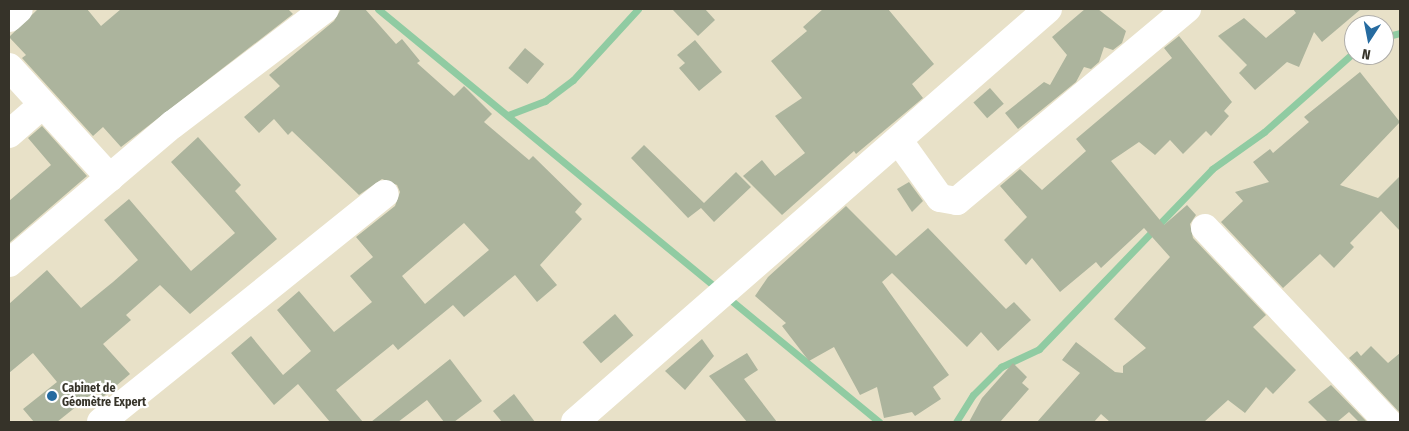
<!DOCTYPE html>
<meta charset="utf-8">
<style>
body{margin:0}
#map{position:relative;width:1409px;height:431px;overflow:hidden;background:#e8e1c8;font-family:"Fira Sans Condensed",sans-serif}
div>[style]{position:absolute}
.stream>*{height:7px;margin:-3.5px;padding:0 3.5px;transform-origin:3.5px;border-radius:3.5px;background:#90cba2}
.building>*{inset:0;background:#acb49d;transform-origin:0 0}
.minor>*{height:28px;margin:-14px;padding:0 14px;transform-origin:14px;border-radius:14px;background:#fff}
.dots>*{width:14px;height:14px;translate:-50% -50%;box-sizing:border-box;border:2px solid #fff;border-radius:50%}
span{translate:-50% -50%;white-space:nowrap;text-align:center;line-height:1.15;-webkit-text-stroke:4.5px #fff;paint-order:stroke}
.poi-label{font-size:12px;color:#363329;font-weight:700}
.left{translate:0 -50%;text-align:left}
.frame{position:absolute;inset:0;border:10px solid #363329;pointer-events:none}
.north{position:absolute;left:1344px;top:15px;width:50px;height:50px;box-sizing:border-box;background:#fff;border:1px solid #afada9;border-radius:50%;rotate:191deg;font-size:14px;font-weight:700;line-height:20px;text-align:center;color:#363329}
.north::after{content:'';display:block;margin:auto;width:18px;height:22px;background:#266ba0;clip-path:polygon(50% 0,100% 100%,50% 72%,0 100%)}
</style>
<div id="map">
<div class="stream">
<i style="left:378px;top:9px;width:442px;rotate:39.5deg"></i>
<i style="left:1384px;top:37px;width:16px;rotate:-14deg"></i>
<i style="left:508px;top:115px;width:40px;rotate:-21deg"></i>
<i style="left:545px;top:101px;width:35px;rotate:-37deg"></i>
<i style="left:573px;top:80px;width:96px;rotate:-47.5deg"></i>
<i style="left:727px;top:297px;width:197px;rotate:39.4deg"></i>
<i style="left:956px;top:422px;width:32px;rotate:-58deg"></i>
<i style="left:973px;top:395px;width:40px;rotate:-45deg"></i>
<i style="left:1001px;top:367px;width:42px;rotate:-25.3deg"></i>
<i style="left:1039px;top:349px;width:250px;rotate:-46.1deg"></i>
<i style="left:1212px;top:169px;width:64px;rotate:-35.4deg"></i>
<i style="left:1264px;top:132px;width:120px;rotate:-41.6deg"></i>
</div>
<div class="building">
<i style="clip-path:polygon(38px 9px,87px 9px,101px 26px,121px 9px,288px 9px,293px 14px,121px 147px,103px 127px,93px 136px,22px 58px,26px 55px,9px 37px)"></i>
<i style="clip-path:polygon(evenodd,341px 9px,365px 9px,396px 44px,402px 39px,420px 61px,417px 63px,454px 96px,464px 86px,492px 114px,484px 122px,529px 160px,533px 156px,582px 204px,575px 212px,582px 219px,540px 265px,557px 285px,537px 302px,515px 275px,464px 317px,453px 305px,398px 350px,393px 344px,336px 390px,363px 422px,330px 422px,298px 384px,274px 405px,231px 353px,251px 336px,283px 375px,311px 351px,277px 310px,299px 291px,334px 332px,372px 302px,350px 276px,373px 257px,356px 237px,395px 206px,400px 192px,397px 185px,382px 179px,359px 195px,292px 131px,288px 135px,274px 119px,259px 133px,244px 117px,280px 86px,269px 75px,334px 21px,341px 9px,464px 223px,489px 250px,425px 304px,402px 276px,464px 223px)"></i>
<i style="clip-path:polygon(672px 9px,705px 9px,715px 20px,698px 36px)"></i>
<i style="clip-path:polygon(823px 9px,888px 9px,934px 64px,912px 84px,923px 98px,856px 154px,854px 151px,782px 215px,743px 176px,762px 160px,775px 176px,805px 153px,775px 116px,802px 98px,771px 61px,807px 31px,803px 27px)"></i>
<i style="clip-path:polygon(1085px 9px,1098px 9px,1126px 31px,1122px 43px,1113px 50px,1104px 47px,1099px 62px,1091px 69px,1084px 67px,1076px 82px,1018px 129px,1005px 113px,1044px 82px,1050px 85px,1067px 55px,1052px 37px)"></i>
<i style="clip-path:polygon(1293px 9px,1361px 9px,1322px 42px,1314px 32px,1299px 67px,1287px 62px,1255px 90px,1239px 73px,1247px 65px,1218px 36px,1244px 18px,1266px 38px,1296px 13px)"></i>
<i style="clip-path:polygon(1179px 36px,1232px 102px,1224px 111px,1229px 116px,1211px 136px,1206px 131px,1183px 154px,1170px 140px,1155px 155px,1139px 142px,1111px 161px,1164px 225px,1187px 205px,1196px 215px,1190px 224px,1193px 238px,1266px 315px,1253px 327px,1296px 370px,1273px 394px,1266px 387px,1245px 413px,1228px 400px,1204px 422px,1110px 422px,1101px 414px,1094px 422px,1037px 422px,1080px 373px,1062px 360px,1076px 342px,1115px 372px,1123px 373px,1123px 366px,1146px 348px,1114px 319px,1170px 257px,1144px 228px,1101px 268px,1096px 262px,1060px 292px,1032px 258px,1026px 265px,1004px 240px,1027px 217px,1000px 186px,1020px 169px,1042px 190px,1086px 151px,1076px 139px,1172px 58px,1164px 48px)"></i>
<i style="clip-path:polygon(695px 40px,722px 72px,699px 91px,679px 68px,685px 63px,677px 55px)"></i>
<i style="left:525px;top:48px;width:25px;height:26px;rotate:40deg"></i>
<i style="clip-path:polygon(1360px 72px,1400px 122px,1340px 185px,1378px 198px,1400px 176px,1400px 231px,1381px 211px,1350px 243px,1354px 247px,1334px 268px,1320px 254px,1283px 288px,1221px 222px,1243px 201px,1235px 192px,1269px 182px,1253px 162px,1270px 149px,1273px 153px,1309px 122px,1304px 117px)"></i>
<i style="left:990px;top:88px;width:21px;height:22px;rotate:49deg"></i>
<i style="clip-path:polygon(42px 126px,87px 176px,9px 243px,9px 201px,51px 165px,28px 138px)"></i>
<i style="clip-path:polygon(198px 137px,241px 185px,235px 191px,277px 239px,190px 314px,160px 285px,126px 315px,131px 320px,103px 344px,130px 374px,103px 397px,97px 390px,57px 422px,34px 422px,23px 409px,57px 382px,33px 353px,9px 373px,9px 304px,47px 270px,81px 308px,113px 282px,138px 260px,104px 220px,129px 199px,191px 271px,235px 233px,171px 162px)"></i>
<i style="clip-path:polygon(644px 145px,704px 203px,736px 172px,751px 187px,714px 222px,701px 208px,688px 218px,631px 158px)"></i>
<i style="clip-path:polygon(909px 182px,923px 201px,912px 212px,897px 189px)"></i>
<i style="clip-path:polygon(846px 206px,896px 256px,928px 228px,1006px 309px,1014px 302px,1031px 320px,998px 351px,981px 332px,967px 347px,892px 273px,882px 282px,949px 375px,933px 387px,941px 399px,915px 416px,912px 412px,884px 418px,877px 387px,860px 395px,834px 347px,809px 361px,782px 326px,786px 323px,755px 296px,768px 277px)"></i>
<i style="left:615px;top:314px;width:28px;height:43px;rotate:49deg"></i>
<i style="clip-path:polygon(702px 339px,714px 356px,685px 390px,665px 371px)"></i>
<i style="clip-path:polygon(1371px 346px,1388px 363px,1400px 353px,1400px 413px,1349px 358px,1357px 351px,1361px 356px)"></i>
<i style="clip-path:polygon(747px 353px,758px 370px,744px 379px,777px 422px,747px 422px,709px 376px)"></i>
<i style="clip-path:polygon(450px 359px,482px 401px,454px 422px,444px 422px,427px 400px,398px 422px,371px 422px)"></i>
<i style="clip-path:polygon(1013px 363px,1027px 377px,1022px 383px,1029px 389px,1000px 422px,969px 422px,982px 398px)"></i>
<i style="clip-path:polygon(1331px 385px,1367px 422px,1359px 422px,1349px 412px,1337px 422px,1328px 422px,1308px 402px)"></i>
<i style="clip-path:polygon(514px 394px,535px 422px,502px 422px,493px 411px)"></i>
</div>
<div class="minor">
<i style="left:9px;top:18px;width:13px;rotate:-42deg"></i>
<i style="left:9px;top:67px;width:150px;rotate:47.7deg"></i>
<i style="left:9px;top:134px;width:43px;rotate:-41.2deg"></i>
<i style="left:899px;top:141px;width:70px;rotate:54.3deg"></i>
<i style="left:940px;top:198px;width:17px;rotate:10deg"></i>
<i style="left:957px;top:201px;width:300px;rotate:-39.9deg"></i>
<i style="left:1205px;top:228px;width:267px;rotate:46.7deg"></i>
<i style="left:9px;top:263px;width:214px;rotate:-40.3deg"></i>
<i style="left:172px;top:125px;width:192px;rotate:-37.2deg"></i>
<i style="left:101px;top:422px;width:364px;rotate:-38.8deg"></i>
<i style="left:575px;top:422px;width:628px;rotate:-41.13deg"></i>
</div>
<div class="dots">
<i style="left:52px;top:396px;background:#266ba0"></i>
</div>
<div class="poi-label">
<span class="left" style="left:62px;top:396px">Cabinet de<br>Géomètre Expert</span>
</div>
<div class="frame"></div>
<div class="north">N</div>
</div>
